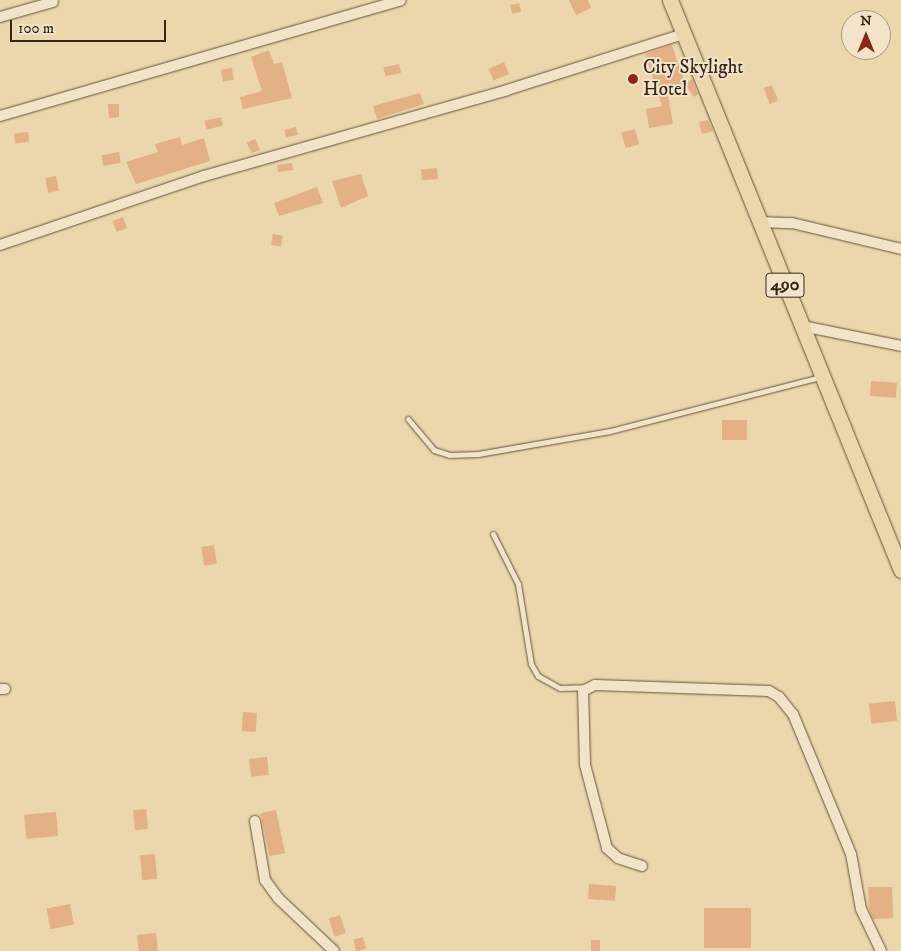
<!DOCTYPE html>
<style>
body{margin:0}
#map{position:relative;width:901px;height:951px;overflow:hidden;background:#ecd6ac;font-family:"IM FELL DW Pica",serif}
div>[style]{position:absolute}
.building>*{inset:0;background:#e4b085;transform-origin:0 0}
.roads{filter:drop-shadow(0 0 1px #62533e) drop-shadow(0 0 1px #62533e)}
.service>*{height:5px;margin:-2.5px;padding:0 2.5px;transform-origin:2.5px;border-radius:2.5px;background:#f3e4c9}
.minor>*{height:10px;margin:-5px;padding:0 5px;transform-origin:5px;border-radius:5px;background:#f3e4c9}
.primary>*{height:15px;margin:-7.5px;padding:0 7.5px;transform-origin:7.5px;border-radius:7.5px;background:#ecd6ac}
.dots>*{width:14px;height:14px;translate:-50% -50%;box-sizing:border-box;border:2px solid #f3e4c9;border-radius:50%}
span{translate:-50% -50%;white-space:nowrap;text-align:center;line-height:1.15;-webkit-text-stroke:4px #f3e4c9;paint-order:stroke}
.shield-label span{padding:1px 4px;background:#f3e4c9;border:1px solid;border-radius:4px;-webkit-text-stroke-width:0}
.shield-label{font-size:18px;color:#34271a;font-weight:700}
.poi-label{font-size:19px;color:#34271a}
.left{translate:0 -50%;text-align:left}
.north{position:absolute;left:841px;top:10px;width:50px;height:50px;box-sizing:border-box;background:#f3e4c9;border:1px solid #a79883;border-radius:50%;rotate:0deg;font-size:14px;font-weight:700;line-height:20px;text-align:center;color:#34271a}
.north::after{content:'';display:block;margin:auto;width:18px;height:22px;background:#8f2418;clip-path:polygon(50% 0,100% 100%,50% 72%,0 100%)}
.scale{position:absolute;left:10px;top:20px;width:156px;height:22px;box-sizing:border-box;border:2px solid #34271a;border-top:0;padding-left:6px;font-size:15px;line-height:18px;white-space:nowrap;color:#34271a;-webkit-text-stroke:4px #f3e4c9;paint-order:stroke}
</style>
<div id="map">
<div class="building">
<i style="clip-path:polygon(569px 0,588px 0,591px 8px,576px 15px)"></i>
<i style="left:519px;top:3px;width:9px;height:9px;rotate:77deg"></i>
<i style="clip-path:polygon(672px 45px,685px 84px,667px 90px,673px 124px,649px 128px,646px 109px,662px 106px,645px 54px)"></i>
<i style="clip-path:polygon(269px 50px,274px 64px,282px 62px,292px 98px,243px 109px,240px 97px,262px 91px,251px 57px)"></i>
<i style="left:504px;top:62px;width:13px;height:17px;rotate:67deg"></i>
<i style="left:399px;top:64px;width:9px;height:16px;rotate:77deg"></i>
<i style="left:232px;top:68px;width:12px;height:11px;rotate:81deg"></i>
<i style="clip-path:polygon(692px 79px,698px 94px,694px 97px,685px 84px)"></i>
<i style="left:772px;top:85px;width:17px;height:9px;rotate:69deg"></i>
<i style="clip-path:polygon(420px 93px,424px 104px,377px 119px,373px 106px)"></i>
<i style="clip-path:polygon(108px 104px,119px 104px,119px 117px,109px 118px)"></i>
<i style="left:221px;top:117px;width:9px;height:17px;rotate:77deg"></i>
<i style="clip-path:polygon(708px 120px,713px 131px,702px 134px,699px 122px)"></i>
<i style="left:296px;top:127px;width:8px;height:12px;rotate:76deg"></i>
<i style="left:635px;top:129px;width:16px;height:14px;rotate:75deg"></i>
<i style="left:28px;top:132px;width:10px;height:14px;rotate:84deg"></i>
<i style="clip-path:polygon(180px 137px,182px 145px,204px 138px,210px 161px,136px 184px,126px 162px,158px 152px,155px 144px)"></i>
<i style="left:255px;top:139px;width:12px;height:9px;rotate:66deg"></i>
<i style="left:119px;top:152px;width:11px;height:18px;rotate:80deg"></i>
<i style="left:292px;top:163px;width:7px;height:15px;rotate:82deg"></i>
<i style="left:437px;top:168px;width:11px;height:16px;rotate:85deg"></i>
<i style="clip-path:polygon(361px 174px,368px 196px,341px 208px,332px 181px)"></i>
<i style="left:56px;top:176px;width:15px;height:11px;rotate:79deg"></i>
<i style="clip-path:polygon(317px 187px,323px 203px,279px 216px,274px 203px)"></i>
<i style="left:123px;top:217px;width:12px;height:11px;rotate:70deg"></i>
<i style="left:273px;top:234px;width:10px;height:11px;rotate:11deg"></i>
<i style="left:871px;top:381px;width:26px;height:15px;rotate:4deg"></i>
<i style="left:722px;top:420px;width:25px;height:20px"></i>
<i style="left:214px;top:545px;width:19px;height:13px;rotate:81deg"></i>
<i style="left:895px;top:701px;width:20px;height:26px;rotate:84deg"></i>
<i style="left:243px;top:712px;width:14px;height:19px;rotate:4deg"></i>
<i style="left:267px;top:757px;width:18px;height:18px;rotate:84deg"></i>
<i style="left:146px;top:809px;width:20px;height:13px;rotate:84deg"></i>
<i style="left:276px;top:810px;width:44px;height:16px;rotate:78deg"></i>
<i style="left:56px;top:812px;width:24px;height:32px;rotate:85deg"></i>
<i style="left:155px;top:854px;width:25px;height:15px;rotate:85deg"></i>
<i style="left:589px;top:884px;width:27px;height:15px;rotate:4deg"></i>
<i style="clip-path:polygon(868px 887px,892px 887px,893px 918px,873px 919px,869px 909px)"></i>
<i style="left:70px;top:904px;width:21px;height:24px;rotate:79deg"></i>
<i style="left:704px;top:908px;width:47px;height:40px"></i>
<i style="left:340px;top:915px;width:19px;height:12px;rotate:72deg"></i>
<i style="left:156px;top:933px;width:18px;height:19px;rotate:84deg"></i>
<i style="left:363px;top:937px;width:12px;height:10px;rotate:76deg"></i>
<i style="left:591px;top:940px;width:9px;height:11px"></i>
</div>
<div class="roads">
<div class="service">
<i style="left:408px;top:419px;width:40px;rotate:50deg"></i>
<i style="left:434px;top:450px;width:16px;rotate:18deg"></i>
<i style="left:449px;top:455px;width:29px;rotate:-2deg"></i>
<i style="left:478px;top:454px;width:134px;rotate:-9.9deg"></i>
<i style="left:610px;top:431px;width:218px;rotate:-14.4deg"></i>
<i style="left:493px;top:534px;width:56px;rotate:63.4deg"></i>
<i style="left:518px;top:584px;width:81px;rotate:80.8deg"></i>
<i style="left:531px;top:664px;width:14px;rotate:60deg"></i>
<i style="left:538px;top:676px;width:25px;rotate:29deg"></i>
<i style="left:560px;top:688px;width:25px;rotate:-2deg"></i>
</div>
<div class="minor">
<i style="left:0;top:17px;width:55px;rotate:-15.8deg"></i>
<i style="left:0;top:116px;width:417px;rotate:-16.1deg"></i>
<i style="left:758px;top:222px;width:34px;rotate:2deg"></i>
<i style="left:792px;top:223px;width:112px;rotate:13.4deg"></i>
<i style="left:0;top:245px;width:215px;rotate:-18.7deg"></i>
<i style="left:204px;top:176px;width:315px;rotate:-15.8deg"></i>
<i style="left:507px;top:90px;width:186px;rotate:-17.6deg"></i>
<i style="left:802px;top:326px;width:101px;rotate:11.4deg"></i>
<i style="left:0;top:689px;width:5px"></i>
<i style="left:255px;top:821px;width:60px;rotate:80.4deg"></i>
<i style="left:265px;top:880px;width:22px;rotate:54deg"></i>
<i style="left:278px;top:898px;width:77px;rotate:43.4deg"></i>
<i style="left:642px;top:866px;width:25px;rotate:-162deg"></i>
<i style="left:618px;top:858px;width:15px;rotate:-138deg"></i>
<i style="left:607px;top:848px;width:86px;rotate:-104.8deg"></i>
<i style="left:585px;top:765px;width:74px;rotate:-91.5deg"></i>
<i style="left:583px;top:691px;width:13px;rotate:-27deg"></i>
<i style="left:595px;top:685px;width:174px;rotate:2deg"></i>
<i style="left:769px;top:691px;width:12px;rotate:31deg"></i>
<i style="left:779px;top:697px;width:22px;rotate:51deg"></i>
<i style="left:793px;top:714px;width:152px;rotate:67.5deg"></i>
<i style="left:851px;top:854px;width:56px;rotate:79.7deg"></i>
<i style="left:861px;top:909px;width:47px;rotate:64.5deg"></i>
</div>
<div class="primary">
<i style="left:670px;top:0;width:615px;rotate:67.94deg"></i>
</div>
</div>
<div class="dots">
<i style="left:633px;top:79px;background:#8f2418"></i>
</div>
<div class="shield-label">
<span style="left:785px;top:285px">490</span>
</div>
<div class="poi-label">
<span class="left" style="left:643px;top:79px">City Skylight<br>Hotel</span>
</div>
<div class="north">N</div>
<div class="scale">100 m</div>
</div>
